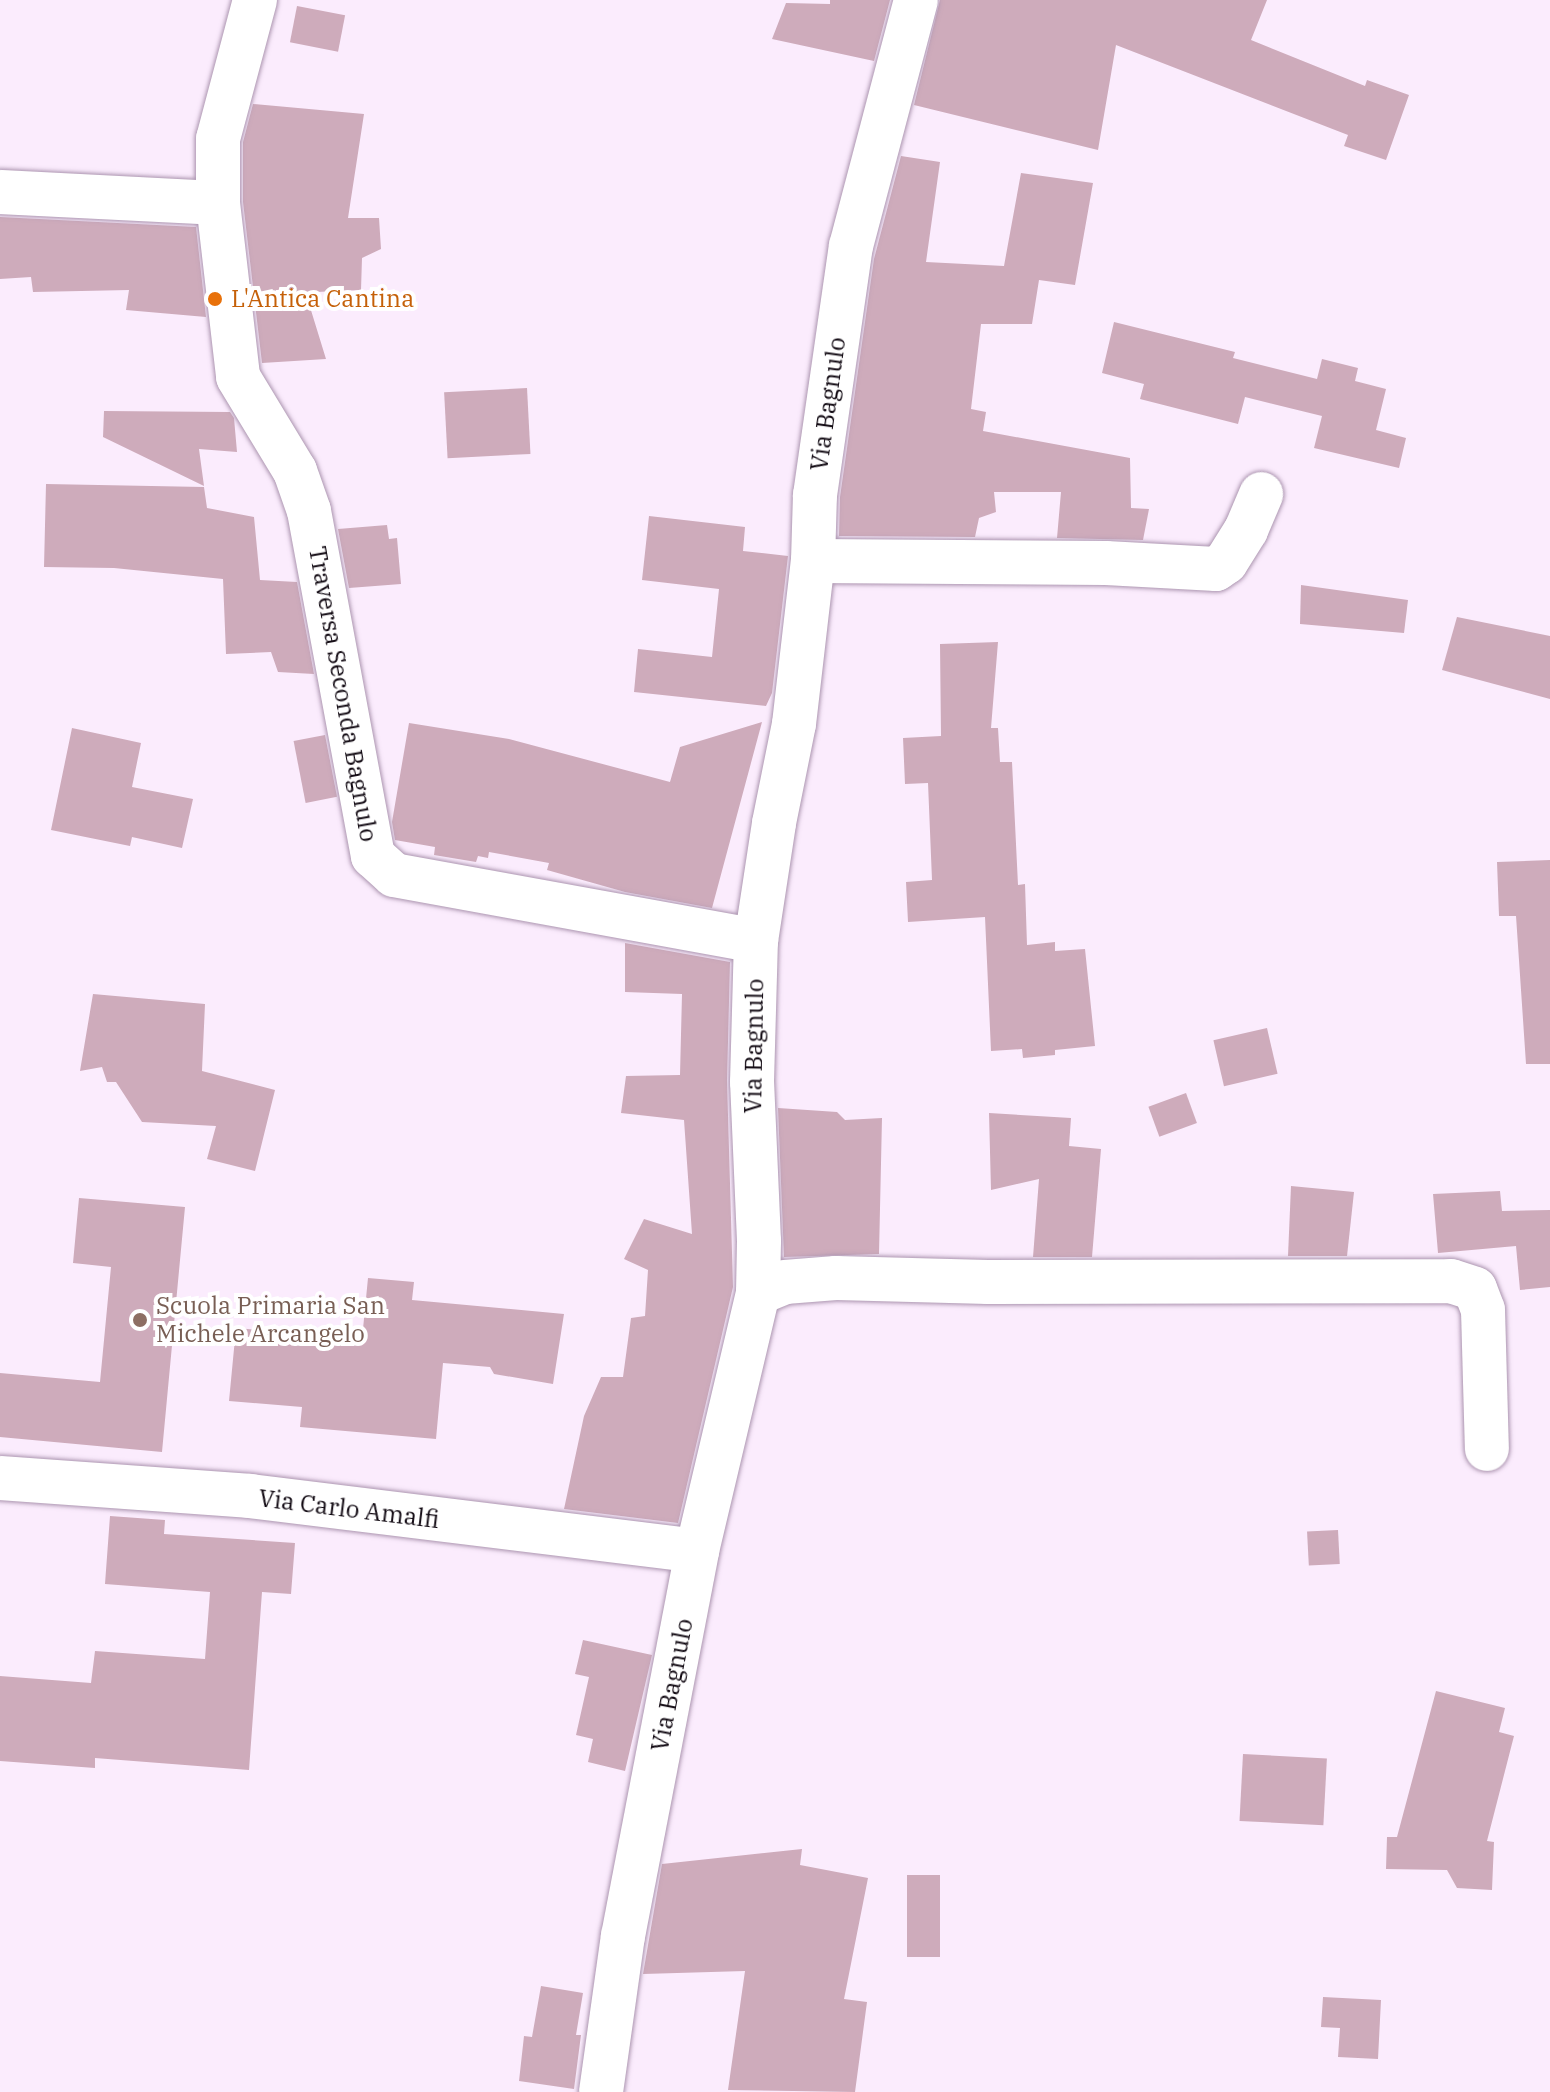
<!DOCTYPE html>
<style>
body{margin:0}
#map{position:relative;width:1550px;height:2092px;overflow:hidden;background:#fbecfd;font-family:"IBM Plex Serif",serif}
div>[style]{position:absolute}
.building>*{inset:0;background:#ceabbb;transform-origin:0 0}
.roads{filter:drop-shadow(0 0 2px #ac95b0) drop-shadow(0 0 2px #ac95b0)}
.minor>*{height:44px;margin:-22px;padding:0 22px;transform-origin:22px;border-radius:22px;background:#fff}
.dots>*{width:22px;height:22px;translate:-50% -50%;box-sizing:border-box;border:4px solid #fff;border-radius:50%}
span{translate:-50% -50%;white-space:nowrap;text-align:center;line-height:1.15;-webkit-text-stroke:8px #fff;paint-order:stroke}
.food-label{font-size:24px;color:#c56008}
.left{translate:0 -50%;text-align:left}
.street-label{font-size:24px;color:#110912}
.education-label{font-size:24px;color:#785e54}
</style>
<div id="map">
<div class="building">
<i style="clip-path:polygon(830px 0,890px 0,874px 61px,772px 39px,786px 3px,830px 4px)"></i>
<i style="clip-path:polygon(940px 0,1267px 0,1251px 40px,1365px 86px,1367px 80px,1409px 95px,1386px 160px,1344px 146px,1348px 135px,1116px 45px,1098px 150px,914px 105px)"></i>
<i style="left:297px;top:6px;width:49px;height:37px;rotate:11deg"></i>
<i style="clip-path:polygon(253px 104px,364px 114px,348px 218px,379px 218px,381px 249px,362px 258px,361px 290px,316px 292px,317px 306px,310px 307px,326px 359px,262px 363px,243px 202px,243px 142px)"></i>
<i style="clip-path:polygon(901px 156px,940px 162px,926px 262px,1004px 266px,1021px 173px,1093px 183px,1075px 285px,1039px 280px,1032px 324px,981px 324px,971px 409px,986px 412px,983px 431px,1130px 458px,1131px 508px,1149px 509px,1143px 540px,1057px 538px,1061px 492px,994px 492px,996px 512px,979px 518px,975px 537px,839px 536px,840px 497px,874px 259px)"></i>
<i style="clip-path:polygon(0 217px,196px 227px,206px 317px,126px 310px,129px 290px,33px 292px,31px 277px,0 279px)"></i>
<i style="clip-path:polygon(1114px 322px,1235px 352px,1233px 358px,1317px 379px,1322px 359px,1358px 368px,1355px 381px,1386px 389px,1376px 430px,1406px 438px,1399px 468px,1314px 448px,1322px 416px,1245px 397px,1238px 424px,1140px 399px,1144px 384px,1102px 373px)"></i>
<i style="left:527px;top:388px;width:66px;height:83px;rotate:87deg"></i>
<i style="clip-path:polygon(104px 411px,230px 412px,234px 418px,237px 452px,199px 449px,204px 486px,103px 437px)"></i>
<i style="clip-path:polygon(46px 484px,204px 487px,207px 508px,254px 517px,260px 580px,297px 582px,314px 674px,278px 672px,271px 652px,226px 654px,223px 579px,114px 568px,44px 567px)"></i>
<i style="clip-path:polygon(649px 516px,745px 527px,743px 551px,788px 556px,772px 693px,766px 706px,634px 692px,638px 649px,712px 657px,719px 589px,642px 580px)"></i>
<i style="clip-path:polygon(387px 525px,389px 539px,397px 538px,401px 584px,349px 588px,338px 529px)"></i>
<i style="clip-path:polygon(1301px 585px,1408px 600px,1404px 633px,1300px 624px)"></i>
<i style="clip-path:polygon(1457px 617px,1550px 636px,1550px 699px,1442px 670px)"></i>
<i style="clip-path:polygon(998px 642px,991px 728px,998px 728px,1000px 762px,1012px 762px,1018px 885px,1025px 884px,1027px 945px,1055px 942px,1055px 951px,1085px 949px,1095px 1046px,1055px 1050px,1055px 1055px,1023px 1058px,1022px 1049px,991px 1051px,985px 917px,908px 922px,906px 882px,932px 880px,928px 783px,905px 784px,903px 738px,941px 736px,940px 644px)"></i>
<i style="clip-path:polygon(762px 722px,712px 908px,625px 892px,547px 870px,549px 863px,489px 852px,488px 858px,478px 856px,476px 862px,434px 855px,435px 847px,395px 840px,392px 822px,409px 723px,509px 739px,670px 782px,680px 747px)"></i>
<i style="clip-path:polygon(72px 728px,141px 743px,132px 787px,193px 799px,182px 848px,132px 837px,130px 846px,51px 830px)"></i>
<i style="left:325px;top:735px;width:63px;height:32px;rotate:79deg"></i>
<i style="clip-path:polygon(1550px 860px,1550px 1064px,1526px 1064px,1516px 916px,1499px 916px,1497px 862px)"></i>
<i style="clip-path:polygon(625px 943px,730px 962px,727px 1081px,733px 1287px,678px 1523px,564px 1509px,584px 1416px,601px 1377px,623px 1377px,631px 1318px,645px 1316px,648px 1270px,624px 1259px,644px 1219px,692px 1234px,684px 1120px,621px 1113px,626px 1076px,680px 1075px,682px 994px,625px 992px)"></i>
<i style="clip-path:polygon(93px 994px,205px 1004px,202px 1071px,275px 1090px,255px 1171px,207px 1159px,216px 1126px,142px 1122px,116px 1082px,107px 1082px,102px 1067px,80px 1071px)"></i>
<i style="left:1267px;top:1028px;width:47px;height:55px;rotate:77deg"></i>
<i style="left:1186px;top:1093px;width:32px;height:40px;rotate:70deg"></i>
<i style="clip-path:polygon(778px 1108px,837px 1112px,845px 1120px,882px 1118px,879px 1254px,784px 1257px)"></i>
<i style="clip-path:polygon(989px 1113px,1071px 1118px,1069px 1146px,1101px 1149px,1092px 1257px,1033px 1257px,1039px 1179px,991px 1190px)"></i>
<i style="clip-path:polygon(1291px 1186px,1354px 1192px,1347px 1256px,1288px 1256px)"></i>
<i style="clip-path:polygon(1500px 1191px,1502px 1211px,1550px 1210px,1550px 1287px,1520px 1290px,1516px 1246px,1438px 1253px,1433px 1194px)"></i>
<i style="clip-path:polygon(79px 1198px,185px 1207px,162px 1452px,0 1437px,0 1373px,100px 1382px,111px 1267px,73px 1263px)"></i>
<i style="clip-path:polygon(368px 1278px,414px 1282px,412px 1300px,564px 1314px,553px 1384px,494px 1374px,490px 1367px,443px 1363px,436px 1439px,300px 1427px,302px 1407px,229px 1401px,236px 1328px,362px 1339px)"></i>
<i style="clip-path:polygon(110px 1516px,165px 1520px,164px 1534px,295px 1543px,291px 1594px,262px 1592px,249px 1770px,95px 1758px,95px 1768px,0 1761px,0 1676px,91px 1683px,95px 1651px,205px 1659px,210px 1592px,105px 1584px)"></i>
<i style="left:1338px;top:1530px;width:34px;height:31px;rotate:87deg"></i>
<i style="clip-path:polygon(583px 1640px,652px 1655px,625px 1771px,588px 1762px,593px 1739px,576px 1735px,589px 1677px,575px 1674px)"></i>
<i style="clip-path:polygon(1436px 1691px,1505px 1708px,1499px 1732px,1514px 1736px,1487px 1841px,1494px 1842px,1492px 1890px,1457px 1888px,1447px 1870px,1386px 1869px,1387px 1837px,1397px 1837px)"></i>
<i style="left:1243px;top:1754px;width:84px;height:67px;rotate:3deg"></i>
<i style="clip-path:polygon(802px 1849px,800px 1865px,868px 1878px,844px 1999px,867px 2002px,855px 2092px,728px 2090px,745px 1971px,643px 1974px,662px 1864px)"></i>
<i style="left:907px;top:1875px;width:33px;height:82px"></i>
<i style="clip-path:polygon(541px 1986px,583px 1993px,576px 2035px,581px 2035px,574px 2089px,519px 2081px,524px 2036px,532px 2037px)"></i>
<i style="clip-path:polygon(1323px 1997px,1381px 2000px,1378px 2059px,1338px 2057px,1340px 2028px,1321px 2027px)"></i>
</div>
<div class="roads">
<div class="minor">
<i style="left:255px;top:0;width:144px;rotate:104.9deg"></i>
<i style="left:218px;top:139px;width:64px;rotate:90deg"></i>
<i style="left:218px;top:203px;width:175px;rotate:83.4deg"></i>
<i style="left:238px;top:377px;width:110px;rotate:58.8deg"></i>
<i style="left:295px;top:471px;width:42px;rotate:70.7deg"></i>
<i style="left:309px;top:511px;width:351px;rotate:79.5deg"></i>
<i style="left:373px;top:856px;width:28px;rotate:42deg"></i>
<i style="left:394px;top:875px;width:368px;rotate:10.3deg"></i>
<i style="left:0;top:192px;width:218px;rotate:2.9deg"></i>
<i style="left:813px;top:561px;width:293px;rotate:0.4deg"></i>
<i style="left:1106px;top:563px;width:110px;rotate:3.1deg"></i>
<i style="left:1216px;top:569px;width:12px;rotate:-35deg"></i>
<i style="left:1226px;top:562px;width:38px;rotate:-58deg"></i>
<i style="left:1246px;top:530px;width:39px;rotate:-67deg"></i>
<i style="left:758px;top:1293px;width:29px;rotate:-22deg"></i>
<i style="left:785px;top:1282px;width:51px;rotate:-4.5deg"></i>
<i style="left:836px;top:1278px;width:152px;rotate:1.5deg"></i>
<i style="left:988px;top:1282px;width:463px;rotate:-0.1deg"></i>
<i style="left:1451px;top:1281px;width:25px;rotate:18deg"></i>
<i style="left:1475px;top:1289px;width:22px;rotate:69deg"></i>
<i style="left:1483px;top:1310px;width:139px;rotate:88.4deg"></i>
<i style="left:0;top:1478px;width:251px;rotate:4.1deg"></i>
<i style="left:250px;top:1496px;width:450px;rotate:7deg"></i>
<i style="left:601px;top:2092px;width:158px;rotate:-82deg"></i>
<i style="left:623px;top:1936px;width:392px;rotate:-79.1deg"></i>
<i style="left:697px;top:1551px;width:265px;rotate:-76.7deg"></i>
<i style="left:758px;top:1293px;width:52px;rotate:-88.9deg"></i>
<i style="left:759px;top:1241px;width:159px;rotate:-92.5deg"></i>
<i style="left:752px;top:1082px;width:141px;rotate:-88.4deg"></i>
<i style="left:756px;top:941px;width:119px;rotate:-81.3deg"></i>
<i style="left:774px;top:823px;width:101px;rotate:-78.6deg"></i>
<i style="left:794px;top:724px;width:164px;rotate:-83.4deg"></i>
<i style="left:813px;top:561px;width:66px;rotate:-88.3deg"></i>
<i style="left:815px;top:495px;width:252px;rotate:-81.8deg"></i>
<i style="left:851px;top:246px;width:254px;rotate:-75.2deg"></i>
</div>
</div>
<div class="dots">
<i style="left:215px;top:299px;background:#e8710a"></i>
<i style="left:140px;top:1320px;background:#8d6e63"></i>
</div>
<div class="food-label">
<span class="left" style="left:231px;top:299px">L'Antica Cantina</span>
</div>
<div class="street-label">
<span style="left:828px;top:404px;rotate:-82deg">Via Bagnulo</span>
<span style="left:343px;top:694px;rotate:80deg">Traversa Seconda Bagnulo</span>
<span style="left:754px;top:1046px;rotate:-89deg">Via Bagnulo</span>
<span style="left:349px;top:1509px;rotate:7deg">Via Carlo Amalfi</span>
<span style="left:672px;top:1685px;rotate:-79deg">Via Bagnulo</span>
</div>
<div class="education-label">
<span class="left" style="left:156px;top:1320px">Scuola Primaria San<br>Michele Arcangelo</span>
</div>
</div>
